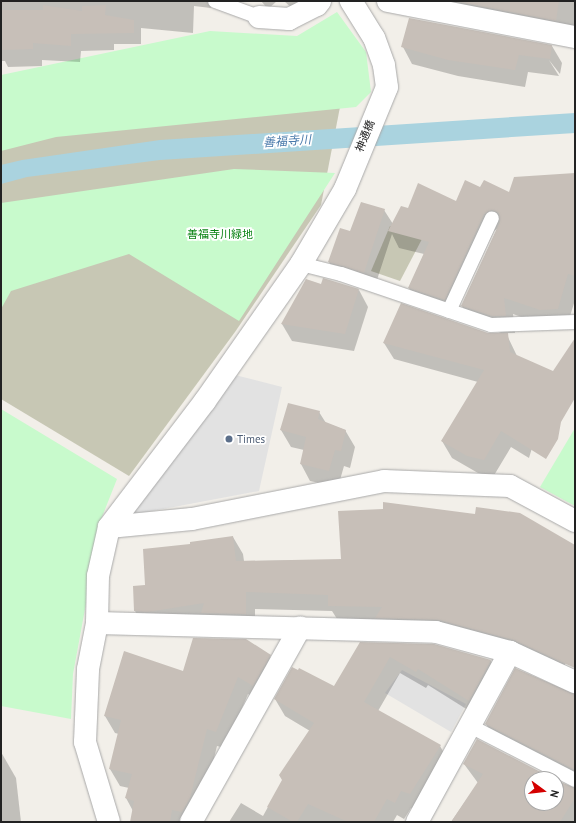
<!DOCTYPE html>
<meta charset="utf-8">
<style>
body{margin:0}
#map{position:relative;width:576px;height:823px;overflow:hidden;background:#f2efe9;font-family:"PT Sans","Noto Sans JP",sans-serif}
div>[style]{position:absolute}
.construction>*{inset:0;background:#c7c7b4}
.park>*{inset:0;background:#c8facc}
.parking>*{inset:0;background:#e2e2e2}
.water>*{inset:0;background:#aad3df}
.shadow>*{inset:0;background:#0003}
.building>*{inset:0;background:#c7bfb8}
.roads{filter:drop-shadow(0 0 1px #a9a9a9) drop-shadow(0 0 1px #a9a9a9)}
.service>*{height:14px;margin:-7px;padding:0 7px;transform-origin:7px;border-radius:7px;background:#fff}
.minor>*{height:22px;margin:-11px;padding:0 11px;transform-origin:11px;border-radius:11px;background:#fff}
.dots>*{width:11px;height:11px;translate:-50% -50%;box-sizing:border-box;border:2px solid #fff;border-radius:50%}
span{translate:-50% -50%;white-space:nowrap;text-align:center;line-height:1.15;-webkit-text-stroke:3.5px #fff;paint-order:stroke}
.street-label{font-size:11px;color:#222}
.park-label{font-size:11px;color:#0c8416}
.service-label{font-size:11px;color:#4e5e75}
.left{translate:0 -50%;text-align:left}
.water-label{font-size:12px;color:#4a7aab;font-style:italic}
.frame{position:absolute;inset:0;border:2px solid #222;pointer-events:none}
.north{position:absolute;left:524px;top:771px;width:40px;height:40px;box-sizing:border-box;background:#fff;border:1px solid #a7a7a7;border-radius:50%;rotate:105deg;font-size:11px;font-weight:700;line-height:16px;text-align:center;color:#222}
.north::after{content:'';display:block;margin:auto;width:14px;height:18px;background:#d40000;clip-path:polygon(50% 0,100% 100%,50% 72%,0 100%)}
</style>
<div id="map">
<div class="construction">
<i style="clip-path:polygon(346px 76px,321px 205px,235px 332px,129px 476px,1px 399px,1px 132px)"></i>
<i style="clip-path:polygon(390px 226px,422px 239px,400px 281px,371px 271px)"></i>
</div>
<div class="park">
<i style="clip-path:polygon(337px 12px,366px 52px,371px 92px,356px 107px,56px 137px,1px 151px,1px 75px,210px 31px,297px 36px)"></i>
<i style="clip-path:polygon(234px 169px,335px 173px,239px 321px,129px 254px,11px 291px,1px 309px,1px 203px)"></i>
<i style="clip-path:polygon(1px 409px,117px 479px,102px 517px,73px 674px,71px 719px,1px 706px)"></i>
<i style="clip-path:polygon(575px 428px,575px 506px,540px 487px)"></i>
</div>
<div class="parking">
<i style="clip-path:polygon(235px 375px,282px 387px,259px 491px,131px 515px)"></i>
<i style="clip-path:polygon(402px 670px,466px 704px,451px 732px,385px 693px)"></i>
</div>
<div class="water">
<i style="clip-path:polygon(575px 113px,575px 133px,160px 160px,27px 177px,1px 184px,1px 165px,22px 160px,160px 140px)"></i>
</div>
<div class="shadow">
<i style="clip-path:polygon(1px 1px,212px 1px,211px 8px,194px 6px,193px 33px,141px 28px,141px 44px,114px 44px,114px 50px,81px 51px,80px 62px,42px 60px,42px 66px,8px 67px,5px 61px,1px 61px)"></i>
<i style="clip-path:polygon(261px 1px,277px 1px,268px 9px)"></i>
<i style="clip-path:polygon(284px 1px,317px 1px,304px 19px)"></i>
<i style="clip-path:polygon(442px 1px,575px 1px,575px 41px)"></i>
<i style="clip-path:polygon(552px 46px,562px 63px,560px 74px,549px 60px,559px 76px,528px 72px,525px 87px,458px 76px,412px 64px,403px 47px)"></i>
<i style="clip-path:polygon(575px 174px,575px 300px,567px 326px,550px 327px,513px 314px,515px 333px,506px 333px,517px 356px,551px 384px,529px 458px,511px 447px,493px 477px,478px 473px,452px 458px,442px 441px,478px 382px,394px 359px,384px 343px,504px 334px,472px 323px,462px 306px,497px 229px,494px 231px,454px 317px,419px 305px,409px 288px,424px 254px,399px 248px,392px 234px,374px 289px,339px 279px,329px 262px,351px 233px,384px 210px,393px 224px,409px 209px,457px 202px,480px 188px,509px 194px)"></i>
<i style="clip-path:polygon(359px 290px,368px 307px,354px 351px,292px 341px,282px 324px)"></i>
<i style="clip-path:polygon(319px 412px,326px 423px,345px 430px,355px 447px,350px 468px,344px 466px,338px 487px,310px 481px,301px 464px,304px 450px,291px 447px,281px 430px)"></i>
<i style="clip-path:polygon(233px 537px,243px 554px,244px 561px,342px 560px,575px 548px,575px 647px,560px 673px,524px 657px,339px 622px,332px 611px,255px 609px,255px 631px,145px 628px,135px 611px,134px 587px,146px 586px,191px 545px)"></i>
<i style="clip-path:polygon(361px 644px,434px 645px,491px 661px,500px 678px,479px 717px,428px 685px,426px 688px,400px 673px,378px 711px,440px 746px,450px 763px,420px 810px,411px 808px,404px 819px,397px 815px,393px 822px,229px 822px,241px 803px,263px 816px,310px 731px,285px 716px,275px 699px,334px 687px)"></i>
<i style="clip-path:polygon(270px 656px,280px 673px,263px 702px,248px 694px,225px 748px,217px 746px,200px 815px,191px 822px,131px 822px,133px 811px,126px 798px,129px 788px,120px 786px,110px 769px,119px 734px,115px 733px,105px 716px,184px 672px)"></i>
<i style="clip-path:polygon(575px 697px,575px 782px,496px 741px,486px 724px)"></i>
<i style="clip-path:polygon(1px 752px,16px 778px,21px 822px,1px 822px)"></i>
<i style="clip-path:polygon(464px 764px,552px 779px,532px 779px,532px 803px,556px 803px,556px 781px,575px 788px,575px 822px,451px 822px,478px 783px)"></i>
</div>
<div class="building">
<i style="clip-path:polygon(454px 1px,559px 1px,556px 21px)"></i>
<i style="clip-path:polygon(43px 5px,82px 11px,82px 6px,106px 5px,105px 15px,134px 20px,134px 33px,71px 34px,71px 46px,33px 43px,33px 49px,1px 50px,1px 10px,43px 10px)"></i>
<i style="clip-path:polygon(409px 18px,552px 45px,550px 59px,519px 55px,515px 70px,448px 60px,401px 47px)"></i>
<i style="clip-path:polygon(575px 173px,575px 276px,568px 274px,558px 309px,540px 310px,504px 298px,506px 316px,492px 316px,461px 306px,500px 222px,499px 213px,492px 210px,484px 214px,445px 300px,408px 288px,429px 242px,388px 231px,401px 206px,408px 208px,418px 183px,456px 201px,465px 180px,480px 187px,484px 180px,509px 192px,514px 177px)"></i>
<i style="clip-path:polygon(361px 202px,385px 209px,364px 273px,328px 262px,340px 228px,350px 231px)"></i>
<i style="clip-path:polygon(323px 278px,359px 289px,345px 334px,281px 324px,306px 279px,321px 284px)"></i>
<i style="clip-path:polygon(401px 303px,488px 333px,508px 333px,510px 352px,553px 371px,575px 338px,575px 398px,561px 422px,558px 439px,546px 459px,501px 431px,484px 460px,467px 456px,441px 441px,484px 370px,383px 343px)"></i>
<i style="clip-path:polygon(288px 403px,320px 411px,318px 419px,346px 430px,341px 451px,335px 450px,329px 471px,300px 464px,306px 437px,280px 430px)"></i>
<i style="clip-path:polygon(383px 502px,475px 514px,476px 507px,520px 513px,575px 545px,575px 668px,513px 640px,439px 620px,375px 618px,382px 607px,328px 606px,328px 595px,246px 592px,246px 614px,201px 613px,204px 603px,148px 612px,134px 611px,133px 586px,145px 585px,143px 549px,190px 544px,190px 542px,233px 536px,236px 561px,341px 559px,338px 511px,383px 509px)"></i>
<i style="clip-path:polygon(193px 638px,246px 639px,271px 655px,253px 686px,238px 677px,216px 732px,207px 729px,190px 798px,182px 812px,172px 810px,170px 822px,130px 822px,134px 801px,125px 798px,132px 774px,109px 769px,121px 720px,104px 716px,124px 651px,183px 671px)"></i>
<i style="clip-path:polygon(360px 642px,434px 644px,491px 660px,469px 701px,418px 669px,416px 672px,390px 657px,364px 702px,441px 745px,410px 794px,401px 791px,395px 803px,387px 799px,374px 822px,348px 822px,308px 804px,297px 822px,293px 822px,267px 807px,282px 780px,279px 775px,314px 723px,274px 699px,292px 667px,298px 670px,299px 668px,334px 686px)"></i>
<i style="clip-path:polygon(515px 668px,575px 694px,575px 770px,485px 724px)"></i>
<i style="clip-path:polygon(477px 739px,554px 779px,532px 779px,532px 803px,556px 803px,556px 780px,575px 788px,575px 798px,560px 822px,451px 822px,483px 774px,463px 764px)"></i>
</div>
<div class="roads">
<div class="service">
<i style="left:215px;top:1px;width:47px;rotate:20deg"></i>
<i style="left:301px;top:264px;width:41px;rotate:14deg"></i>
<i style="left:341px;top:274px;width:158px;rotate:18.8deg"></i>
<i style="left:491px;top:325px;width:84px;rotate:-2deg"></i>
<i style="left:449px;top:311px;width:102px;rotate:-65.2deg"></i>
<i style="left:470px;top:726px;width:118px;rotate:27.2deg"></i>
</div>
<div class="minor">
<i style="left:388px;top:1px;width:190px;rotate:10.9deg"></i>
<i style="left:259px;top:17px;width:30px;rotate:4deg"></i>
<i style="left:289px;top:19px;width:31px;rotate:-27deg"></i>
<i style="left:317px;top:5px;width:5px;rotate:-53deg"></i>
<i style="left:109px;top:527px;width:83px;rotate:-5.5deg"></i>
<i style="left:192px;top:519px;width:196px;rotate:-11.2deg"></i>
<i style="left:384px;top:481px;width:126px;rotate:2.3deg"></i>
<i style="left:510px;top:486px;width:74px;rotate:28.3deg"></i>
<i style="left:97px;top:623px;width:339px;rotate:1.5deg"></i>
<i style="left:436px;top:632px;width:77px;rotate:15.1deg"></i>
<i style="left:510px;top:652px;width:72px;rotate:24.8deg"></i>
<i style="left:109px;top:822px;width:84px;rotate:-106.7deg"></i>
<i style="left:85px;top:742px;width:73px;rotate:-87.6deg"></i>
<i style="left:88px;top:669px;width:47px;rotate:-78.9deg"></i>
<i style="left:97px;top:623px;width:47px;rotate:-88.8deg"></i>
<i style="left:98px;top:576px;width:50px;rotate:-77.3deg"></i>
<i style="left:109px;top:527px;width:158px;rotate:-52.7deg"></i>
<i style="left:205px;top:401px;width:167px;rotate:-55deg"></i>
<i style="left:301px;top:264px;width:87px;rotate:-59.6deg"></i>
<i style="left:345px;top:189px;width:110px;rotate:-67.6deg"></i>
<i style="left:387px;top:87px;width:22px;rotate:-98deg"></i>
<i style="left:384px;top:65px;width:29px;rotate:-110deg"></i>
<i style="left:374px;top:38px;width:44px;rotate:-121.9deg"></i>
<i style="left:191px;top:822px;width:223px;rotate:-60.7deg"></i>
<i style="left:417px;top:822px;width:194px;rotate:-61.3deg"></i>
</div>
</div>
<div class="dots">
<i style="left:229px;top:439px;background:#5c6f8a"></i>
</div>
<div class="street-label">
<span style="left:365px;top:136px;rotate:-68deg">神通橋</span>
</div>
<div class="park-label">
<span style="left:220px;top:234px">善福寺川緑地</span>
</div>
<div class="service-label">
<span class="left" style="left:237px;top:439px">Times</span>
</div>
<div class="water-label">
<span style="left:287px;top:141px;rotate:-4deg">善福寺川</span>
</div>
<div class="frame"></div>
<div class="north">N</div>
</div>
